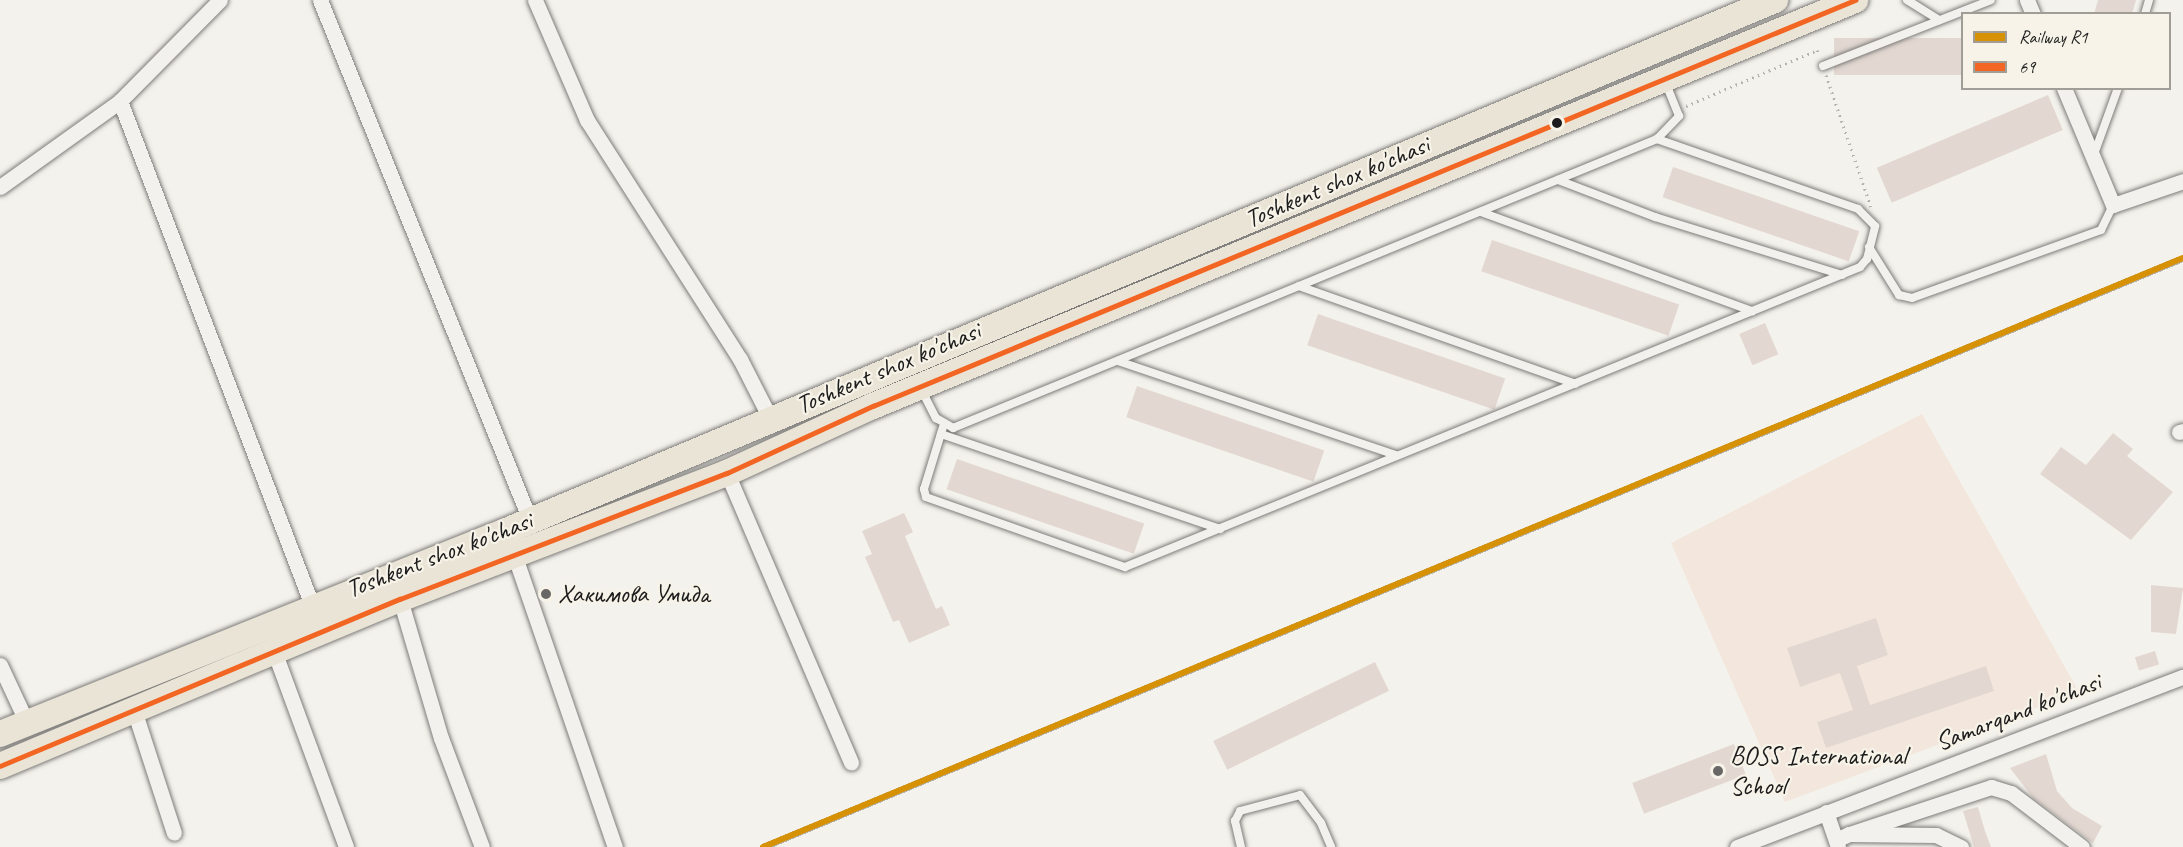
<!DOCTYPE html>
<meta charset="utf-8">
<style>
body{margin:0}
#map{position:relative;width:2183px;height:847px;overflow:hidden;background:#f4f2ec;font-family:Caveat,sans-serif}
div>[style]{position:absolute}
.built>*{inset:0;background:#f3e7dd}
.building>*{inset:0;background:#e3d8d1;transform-origin:0 0}
.path>*{height:3px;margin-top:-1.5px;transform-origin:0;background:repeating-linear-gradient(90deg,#b4b3b0 0 1.5px,transparent 0 6px)}
.roads{filter:drop-shadow(0 0 2px #7d7c7a) drop-shadow(0 0 2px #7d7c7a)}
.lane>*{height:8px;margin:-4px;padding:0 4px;transform-origin:4px;border-radius:4px;background:#f2f1ed}
.street>*{height:15px;margin:-7.5px;padding:0 7.5px;transform-origin:7.5px;border-radius:7.5px;background:#f2f1ed}
.primary>*{height:26px;margin:-13px;padding:0 13px;transform-origin:13px;border-radius:13px;background:#e9e4d6}
.rail>*{height:7px;margin-top:-3.5px;transform-origin:0;background:repeating-linear-gradient(90deg,#f7f3e8 0 14px,#b4b3b0 0 28px);box-sizing:border-box;border-block:2px solid #b4b3b0}
.bus-1>*{height:4.5px;margin:-2.25px;padding:0 2.25px;transform-origin:2.25px;border-radius:2.25px;background:#f26522}
.rail-1>*{height:6px;margin:-3px;padding:0 3px;transform-origin:3px;border-radius:3px;background:#d69104}
.dots>*{width:16px;height:16px;translate:-50% -50%;box-sizing:border-box;border:3px solid #f7f3e8;border-radius:50%}
span{translate:-50% -50%;white-space:nowrap;text-align:center;line-height:1.15;-webkit-text-stroke:4.5px #f7f3e8;paint-order:stroke}
.street-label{font-size:26px;color:#1c1c1c}
.poi-label{font-size:26px;color:#1c1c1c}
.left{translate:0 -50%;text-align:left}
.legend{position:absolute;left:1961px;top:12px;width:210px;height:78px;box-sizing:border-box;background:#f7f3e8;border:2px solid #9f9d96;margin:0;padding:8px 10px;list-style:none;font-size:18px;color:#1c1c1c}
.legend li{display:flex;align-items:center;gap:12px;height:30px}
.legend b{width:30px;border:2px solid #9f9d96}
</style>
<div id="map">
<div class="built">
<i style="clip-path:polygon(1922px 414px,2079px 692px,1785px 802px,1671px 543px)"></i>
</div>
<div class="building">
<i style="clip-path:polygon(2098px 0,2136px 0,2132px 14px,2094px 14px)"></i>
<i style="left:1962px;top:38px;width:37px;height:128px;rotate:90deg"></i>
<i style="left:2048px;top:95px;width:38px;height:186px;rotate:67deg"></i>
<i style="left:1673px;top:167px;width:197px;height:32px;rotate:19deg"></i>
<i style="left:1492px;top:240px;width:198px;height:33px;rotate:19deg"></i>
<i style="left:1318px;top:314px;width:198px;height:33px;rotate:19deg"></i>
<i style="left:1765px;top:323px;width:34px;height:28px;rotate:67deg"></i>
<i style="left:1137px;top:386px;width:198px;height:33px;rotate:19deg"></i>
<i style="clip-path:polygon(2113px 433px,2133px 449px,2127px 456px,2173px 492px,2131px 540px,2040px 474px,2061px 447px,2086px 465px)"></i>
<i style="left:957px;top:459px;width:198px;height:32px;rotate:19deg"></i>
<i style="clip-path:polygon(904px 513px,913px 532px,905px 536px,936px 609px,942px 606px,950px 625px,909px 643px,899px 620px,893px 622px,865px 557px,872px 554px,862px 531px)"></i>
<i style="clip-path:polygon(2151px 585px,2183px 588px,2176px 634px,2151px 632px)"></i>
<i style="clip-path:polygon(1876px 618px,1888px 655px,1857px 666px,1870px 705px,1986px 666px,1994px 691px,1826px 748px,1817px 722px,1853px 710px,1840px 673px,1800px 687px,1787px 648px)"></i>
<i style="left:2155px;top:651px;width:14px;height:21px;rotate:73deg"></i>
<i style="left:1375px;top:662px;width:32px;height:180px;rotate:64deg"></i>
<i style="left:1734px;top:744px;width:33px;height:109px;rotate:69deg"></i>
<i style="clip-path:polygon(2046px 754px,2057px 791px,2072px 808px,2102px 826px,2093px 843px,2033px 798px,2010px 768px)"></i>
<i style="clip-path:polygon(1978px 807px,1985px 831px,1991px 847px,1974px 847px,1963px 811px)"></i>
</div>
<div class="path">
<i style="left:1826px;top:75px;width:139px;rotate:71.2deg"></i>
<i style="left:1686px;top:106px;width:142px;rotate:-23.1deg"></i>
<i style="left:1817px;top:50px;width:5px;rotate:68deg"></i>
</div>
<div class="roads">
<div class="lane">
<i style="left:1907px;top:0;width:38px;rotate:32deg"></i>
<i style="left:2145px;top:14px;width:15px;rotate:-74deg"></i>
<i style="left:1823px;top:66px;width:180px;rotate:-21.4deg"></i>
<i style="left:2093px;top:157px;width:73px;rotate:-70.1deg"></i>
<i style="left:1558px;top:180px;width:104px;rotate:20.9deg"></i>
<i style="left:1655px;top:217px;width:196px;rotate:17.2deg"></i>
<i style="left:1481px;top:212px;width:289px;rotate:20.1deg"></i>
<i style="left:1869px;top:247px;width:57px;rotate:58deg"></i>
<i style="left:1899px;top:295px;width:13px;rotate:13deg"></i>
<i style="left:1912px;top:298px;width:201px;rotate:-19.8deg"></i>
<i style="left:2101px;top:230px;width:28px;rotate:-64deg"></i>
<i style="left:1299px;top:286px;width:293px;rotate:19.5deg"></i>
<i style="left:1118px;top:361px;width:293px;rotate:18.7deg"></i>
<i style="left:921px;top:389px;width:33px;rotate:63deg"></i>
<i style="left:936px;top:418px;width:20px;rotate:30deg"></i>
<i style="left:953px;top:428px;width:761px;rotate:-22.32deg"></i>
<i style="left:1657px;top:139px;width:32px;rotate:-46deg"></i>
<i style="left:1679px;top:116px;width:35px;rotate:-112deg"></i>
<i style="left:943px;top:427px;width:65px;rotate:107deg"></i>
<i style="left:924px;top:489px;width:8px;rotate:76deg"></i>
<i style="left:926px;top:497px;width:211px;rotate:19.4deg"></i>
<i style="left:1125px;top:567px;width:794px;rotate:-22.2deg"></i>
<i style="left:1860px;top:267px;width:11px;rotate:-49deg"></i>
<i style="left:1867px;top:259px;width:34px;rotate:-76deg"></i>
<i style="left:1875px;top:226px;width:24px;rotate:-135deg"></i>
<i style="left:1858px;top:209px;width:213px;rotate:-160.8deg"></i>
<i style="left:941px;top:434px;width:295px;rotate:18.8deg"></i>
<i style="left:1241px;top:847px;width:27px;rotate:-103deg"></i>
<i style="left:1235px;top:821px;width:11px;rotate:-63deg"></i>
<i style="left:1240px;top:811px;width:62px;rotate:-14.9deg"></i>
<i style="left:1300px;top:795px;width:35px;rotate:53deg"></i>
<i style="left:1321px;top:823px;width:26px;rotate:67deg"></i>
</div>
<div class="street">
<i style="left:320px;top:0;width:561px;rotate:68.01deg"></i>
<i style="left:535px;top:0;width:131px;rotate:66.6deg"></i>
<i style="left:587px;top:120px;width:284px;rotate:57.4deg"></i>
<i style="left:740px;top:359px;width:66px;rotate:63deg"></i>
<i style="left:2027px;top:0;width:15px;rotate:67deg"></i>
<i style="left:2064px;top:88px;width:127px;rotate:67.3deg"></i>
<i style="left:2113px;top:205px;width:74px;rotate:-18.9deg"></i>
<i style="left:120px;top:101px;width:539px;rotate:69.15deg"></i>
<i style="left:0;top:187px;width:148px;rotate:-35.6deg"></i>
<i style="left:120px;top:101px;width:142px;rotate:-45.3deg"></i>
<i style="left:2179px;top:432px;width:4px;rotate:-14deg"></i>
<i style="left:727px;top:473px;width:315px;rotate:66.8deg"></i>
<i style="left:514px;top:554px;width:310px;rotate:71deg"></i>
<i style="left:400px;top:599px;width:145px;rotate:73.6deg"></i>
<i style="left:441px;top:738px;width:116px;rotate:69.4deg"></i>
<i style="left:274px;top:651px;width:209px;rotate:69.8deg"></i>
<i style="left:0;top:665px;width:64px;rotate:65deg"></i>
<i style="left:134px;top:710px;width:129px;rotate:72deg"></i>
<i style="left:1826px;top:812px;width:37px;rotate:71deg"></i>
<i style="left:1849px;top:834px;width:150px;rotate:-18.3deg"></i>
<i style="left:1991px;top:787px;width:21px;rotate:17deg"></i>
<i style="left:2011px;top:793px;width:89px;rotate:37.3deg"></i>
<i style="left:1836px;top:840px;width:14px;rotate:-25deg"></i>
<i style="left:1849px;top:834px;width:87px;rotate:0.7deg"></i>
<i style="left:1936px;top:835px;width:28px;rotate:26deg"></i>
<i style="left:1737px;top:847px;width:477px;rotate:-20.9deg"></i>
</div>
<div class="primary">
<i style="left:0;top:734px;width:545px;rotate:-21.86deg"></i>
<i style="left:506px;top:531px;width:1376px;rotate:-22.71deg"></i>
<i style="left:0;top:766px;width:433px;rotate:-22.7deg"></i>
<i style="left:400px;top:599px;width:350px;rotate:-21.1deg"></i>
<i style="left:727px;top:473px;width:161px;rotate:-24.7deg"></i>
<i style="left:873px;top:406px;width:1063px;rotate:-22.46deg"></i>
</div>
</div>
<div class="rail">
<i style="left:763px;top:847px;width:1537px;rotate:-22.53deg"></i>
</div>
<div class="bus-1">
<i style="left:0;top:766px;width:433px;rotate:-22.7deg"></i>
<i style="left:400px;top:599px;width:350px;rotate:-21.1deg"></i>
<i style="left:727px;top:473px;width:161px;rotate:-24.7deg"></i>
<i style="left:873px;top:406px;width:1063px;rotate:-22.46deg"></i>
</div>
<div class="rail-1">
<i style="left:763px;top:847px;width:1537px;rotate:-22.53deg"></i>
</div>
<div class="dots">
<i style="left:1557px;top:123px;background:#1c1c1c"></i>
<i style="left:546px;top:594px;background:#686765"></i>
<i style="left:1718px;top:771px;background:#686765"></i>
</div>
<div class="street-label">
<span style="left:1337px;top:182px;rotate:-23deg">Toshkent shox ko'chasi</span>
<span style="left:888px;top:368px;rotate:-23deg">Toshkent shox ko'chasi</span>
<span style="left:439px;top:555px;rotate:-21deg">Toshkent shox ko'chasi</span>
<span style="left:2018px;top:712px;rotate:-21deg">Samarqand ko'chasi</span>
</div>
<div class="poi-label">
<span class="left" style="left:558px;top:594px">Хакимова Умида</span>
<span class="left" style="left:1730px;top:771px">BOSS International<br>School</span>
</div>
<ul class="legend">
<li><b style="height:8px;background:#d69104"></b>Railway R1</li>
<li><b style="height:8px;background:#f26522"></b>69</li>
</ul>
</div>
